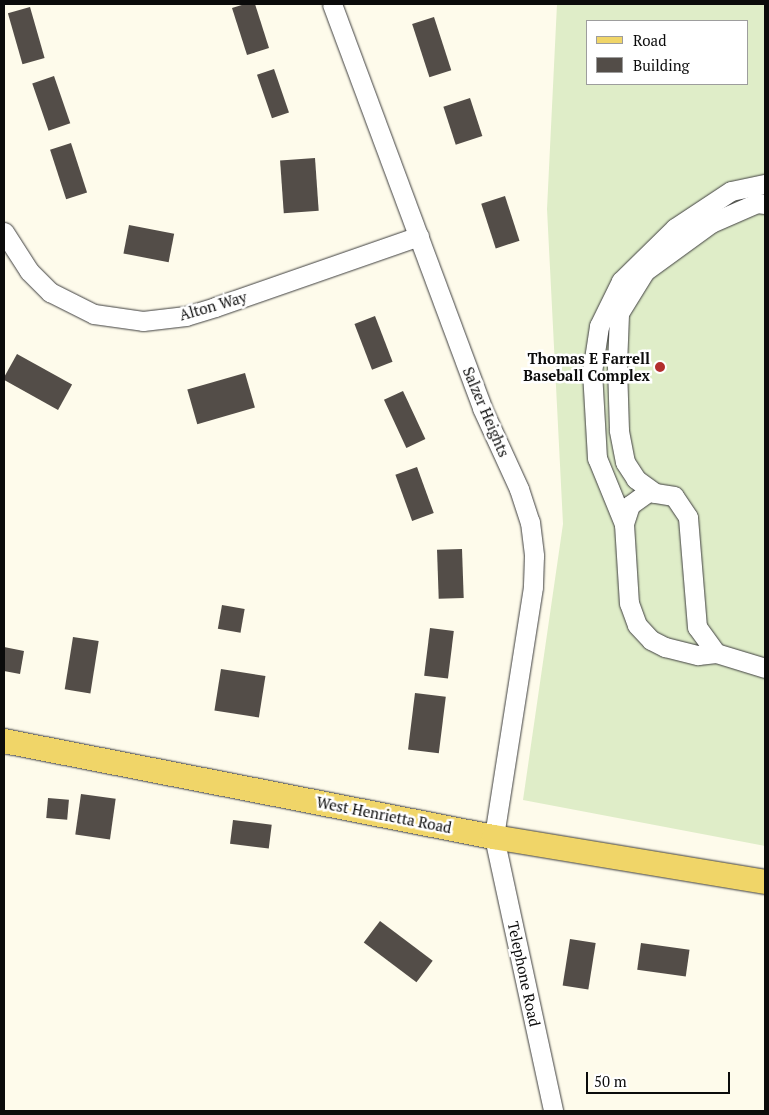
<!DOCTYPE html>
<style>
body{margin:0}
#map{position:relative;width:769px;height:1115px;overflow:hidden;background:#fefbeb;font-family:"PT Serif",serif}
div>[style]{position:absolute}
.pitch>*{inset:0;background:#dfedc8}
.building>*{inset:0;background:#534d48;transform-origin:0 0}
.roads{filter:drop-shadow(0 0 1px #3e3e3e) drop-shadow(0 0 1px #3e3e3e)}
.minor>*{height:19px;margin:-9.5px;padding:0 9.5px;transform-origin:9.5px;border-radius:9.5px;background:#fff}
.major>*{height:24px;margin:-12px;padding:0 12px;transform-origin:12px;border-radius:12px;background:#f0d568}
.dots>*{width:14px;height:14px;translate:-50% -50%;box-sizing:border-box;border:2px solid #fff;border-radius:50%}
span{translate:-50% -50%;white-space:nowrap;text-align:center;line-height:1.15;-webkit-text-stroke:5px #fff;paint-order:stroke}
.street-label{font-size:15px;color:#0b0b0b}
.poi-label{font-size:15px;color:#0b0b0b;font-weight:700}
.right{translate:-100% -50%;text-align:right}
.frame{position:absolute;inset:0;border:5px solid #0b0b0b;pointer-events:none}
.legend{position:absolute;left:586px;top:20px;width:162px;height:65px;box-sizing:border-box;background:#fff;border:1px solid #9d9d9d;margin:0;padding:6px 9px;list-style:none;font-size:15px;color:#0b0b0b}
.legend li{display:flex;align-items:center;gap:10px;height:25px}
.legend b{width:25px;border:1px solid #9d9d9d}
.scale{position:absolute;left:586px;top:1072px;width:144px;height:22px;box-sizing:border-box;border:2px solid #0b0b0b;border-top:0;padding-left:6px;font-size:15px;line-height:18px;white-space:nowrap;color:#0b0b0b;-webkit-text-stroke:4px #fff;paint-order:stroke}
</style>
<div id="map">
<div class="pitch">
<i style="clip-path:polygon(evenodd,557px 4px,765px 4px,765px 846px,523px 800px,563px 524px,547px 209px,557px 4px,588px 21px,748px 21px,748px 84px,588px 84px,588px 21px)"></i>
</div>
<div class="building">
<i style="clip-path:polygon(245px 4px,255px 4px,269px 48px,247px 55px,232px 8px)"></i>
<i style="left:30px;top:7px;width:53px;height:23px;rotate:74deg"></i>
<i style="left:434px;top:17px;width:56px;height:23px;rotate:72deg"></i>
<i style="left:274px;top:69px;width:46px;height:18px;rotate:71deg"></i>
<i style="left:54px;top:76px;width:50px;height:23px;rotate:71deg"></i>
<i style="left:470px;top:98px;width:40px;height:28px;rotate:72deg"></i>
<i style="left:71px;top:143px;width:52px;height:22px;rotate:72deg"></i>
<i style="left:315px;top:158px;width:53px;height:35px;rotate:86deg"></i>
<i style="left:505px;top:196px;width:47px;height:25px;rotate:72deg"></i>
<i style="left:129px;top:225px;width:46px;height:29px;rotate:11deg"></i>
<i style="left:375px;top:316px;width:49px;height:22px;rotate:69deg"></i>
<i style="left:17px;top:354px;width:63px;height:29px;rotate:29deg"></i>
<i style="left:245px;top:373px;width:36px;height:60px;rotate:74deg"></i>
<i style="left:403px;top:391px;width:53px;height:21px;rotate:65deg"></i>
<i style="left:417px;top:467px;width:49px;height:23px;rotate:70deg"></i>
<i style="left:462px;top:549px;width:49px;height:25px;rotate:88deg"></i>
<i style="left:222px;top:605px;width:23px;height:24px;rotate:10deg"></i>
<i style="left:430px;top:628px;width:24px;height:48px;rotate:7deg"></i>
<i style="left:73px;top:637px;width:26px;height:53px;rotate:9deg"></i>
<i style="clip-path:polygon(4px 647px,24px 651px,20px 674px,4px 671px)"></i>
<i style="left:221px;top:669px;width:45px;height:42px;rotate:9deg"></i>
<i style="left:415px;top:693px;width:31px;height:57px;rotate:7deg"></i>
<i style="left:81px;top:794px;width:35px;height:41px;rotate:8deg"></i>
<i style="left:48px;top:798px;width:21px;height:20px;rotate:5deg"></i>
<i style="left:233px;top:820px;width:39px;height:24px;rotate:7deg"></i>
<i style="left:380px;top:921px;width:66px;height:27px;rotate:37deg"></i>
<i style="left:570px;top:939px;width:26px;height:47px;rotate:9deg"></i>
<i style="left:641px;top:943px;width:49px;height:27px;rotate:8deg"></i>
</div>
<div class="roads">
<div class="minor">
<i style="left:332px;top:4px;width:431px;rotate:69.6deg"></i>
<i style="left:482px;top:408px;width:89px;rotate:65.4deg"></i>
<i style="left:519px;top:489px;width:35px;rotate:72deg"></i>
<i style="left:530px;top:522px;width:34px;rotate:83deg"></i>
<i style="left:534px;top:556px;width:31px;rotate:92deg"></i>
<i style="left:533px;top:587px;width:253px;rotate:98.9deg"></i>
<i style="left:494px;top:837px;width:280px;rotate:77.8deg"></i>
<i style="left:4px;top:232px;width:46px;rotate:57.3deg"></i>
<i style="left:29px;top:271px;width:30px;rotate:45deg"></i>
<i style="left:50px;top:292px;width:49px;rotate:26.6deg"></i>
<i style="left:94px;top:314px;width:49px;rotate:8.1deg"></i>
<i style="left:143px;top:321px;width:43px;rotate:-6.6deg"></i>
<i style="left:186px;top:316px;width:30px;rotate:-17deg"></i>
<i style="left:215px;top:307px;width:216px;rotate:-19.2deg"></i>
<i style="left:655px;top:493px;width:24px;rotate:-144deg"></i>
<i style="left:636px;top:479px;width:20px;rotate:-123deg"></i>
<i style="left:625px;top:462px;width:33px;rotate:-101deg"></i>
<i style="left:619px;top:430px;width:64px;rotate:-91.8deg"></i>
<i style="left:617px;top:366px;width:53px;rotate:-87.8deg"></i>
<i style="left:619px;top:313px;width:49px;rotate:-58.2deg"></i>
<i style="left:645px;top:271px;width:82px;rotate:-36deg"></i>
<i style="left:711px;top:223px;width:50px;rotate:-23.5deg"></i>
<i style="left:757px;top:203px;width:8px;rotate:7deg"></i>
<i style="left:624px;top:524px;width:71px;rotate:-112.2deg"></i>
<i style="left:597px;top:458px;width:86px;rotate:-93.3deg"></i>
<i style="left:592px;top:372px;width:47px;rotate:-81.3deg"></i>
<i style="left:599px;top:326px;width:50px;rotate:-63.9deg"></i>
<i style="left:621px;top:281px;width:76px;rotate:-44.5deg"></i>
<i style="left:675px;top:228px;width:67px;rotate:-33.5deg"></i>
<i style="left:731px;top:191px;width:35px;rotate:-12deg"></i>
<i style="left:716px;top:653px;width:32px;rotate:-126deg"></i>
<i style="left:697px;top:627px;width:110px;rotate:-94.7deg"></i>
<i style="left:688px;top:517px;width:25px;rotate:-124deg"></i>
<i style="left:674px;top:496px;width:26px;rotate:-171deg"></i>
<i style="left:648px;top:492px;width:22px;rotate:144deg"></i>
<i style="left:630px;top:505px;width:20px;rotate:108deg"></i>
<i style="left:624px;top:524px;width:79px;rotate:86.4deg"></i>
<i style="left:629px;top:603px;width:23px;rotate:70deg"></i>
<i style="left:637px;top:625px;width:21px;rotate:47deg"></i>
<i style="left:651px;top:640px;width:16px;rotate:27deg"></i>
<i style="left:665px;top:647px;width:34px;rotate:14deg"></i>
<i style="left:698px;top:655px;width:18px;rotate:-6deg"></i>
<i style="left:716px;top:653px;width:51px;rotate:17deg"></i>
</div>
<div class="major">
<i style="left:4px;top:741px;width:499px;rotate:11.1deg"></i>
<i style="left:494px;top:837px;width:275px;rotate:9.4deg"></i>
</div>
</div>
<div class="dots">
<i style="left:660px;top:367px;background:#b22d2d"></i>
</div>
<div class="street-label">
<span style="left:213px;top:306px;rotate:-16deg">Alton Way</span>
<span style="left:486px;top:412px;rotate:67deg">Salzer Heights</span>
<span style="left:384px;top:815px;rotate:11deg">West Henrietta Road</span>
<span style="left:524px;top:974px;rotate:78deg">Telephone Road</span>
</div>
<div class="poi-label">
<span class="right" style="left:650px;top:367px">Thomas E Farrell<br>Baseball Complex</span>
</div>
<div class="frame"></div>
<ul class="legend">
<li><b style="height:6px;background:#f0d568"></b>Road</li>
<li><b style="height:14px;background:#534d48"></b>Building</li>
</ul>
<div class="scale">50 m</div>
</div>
